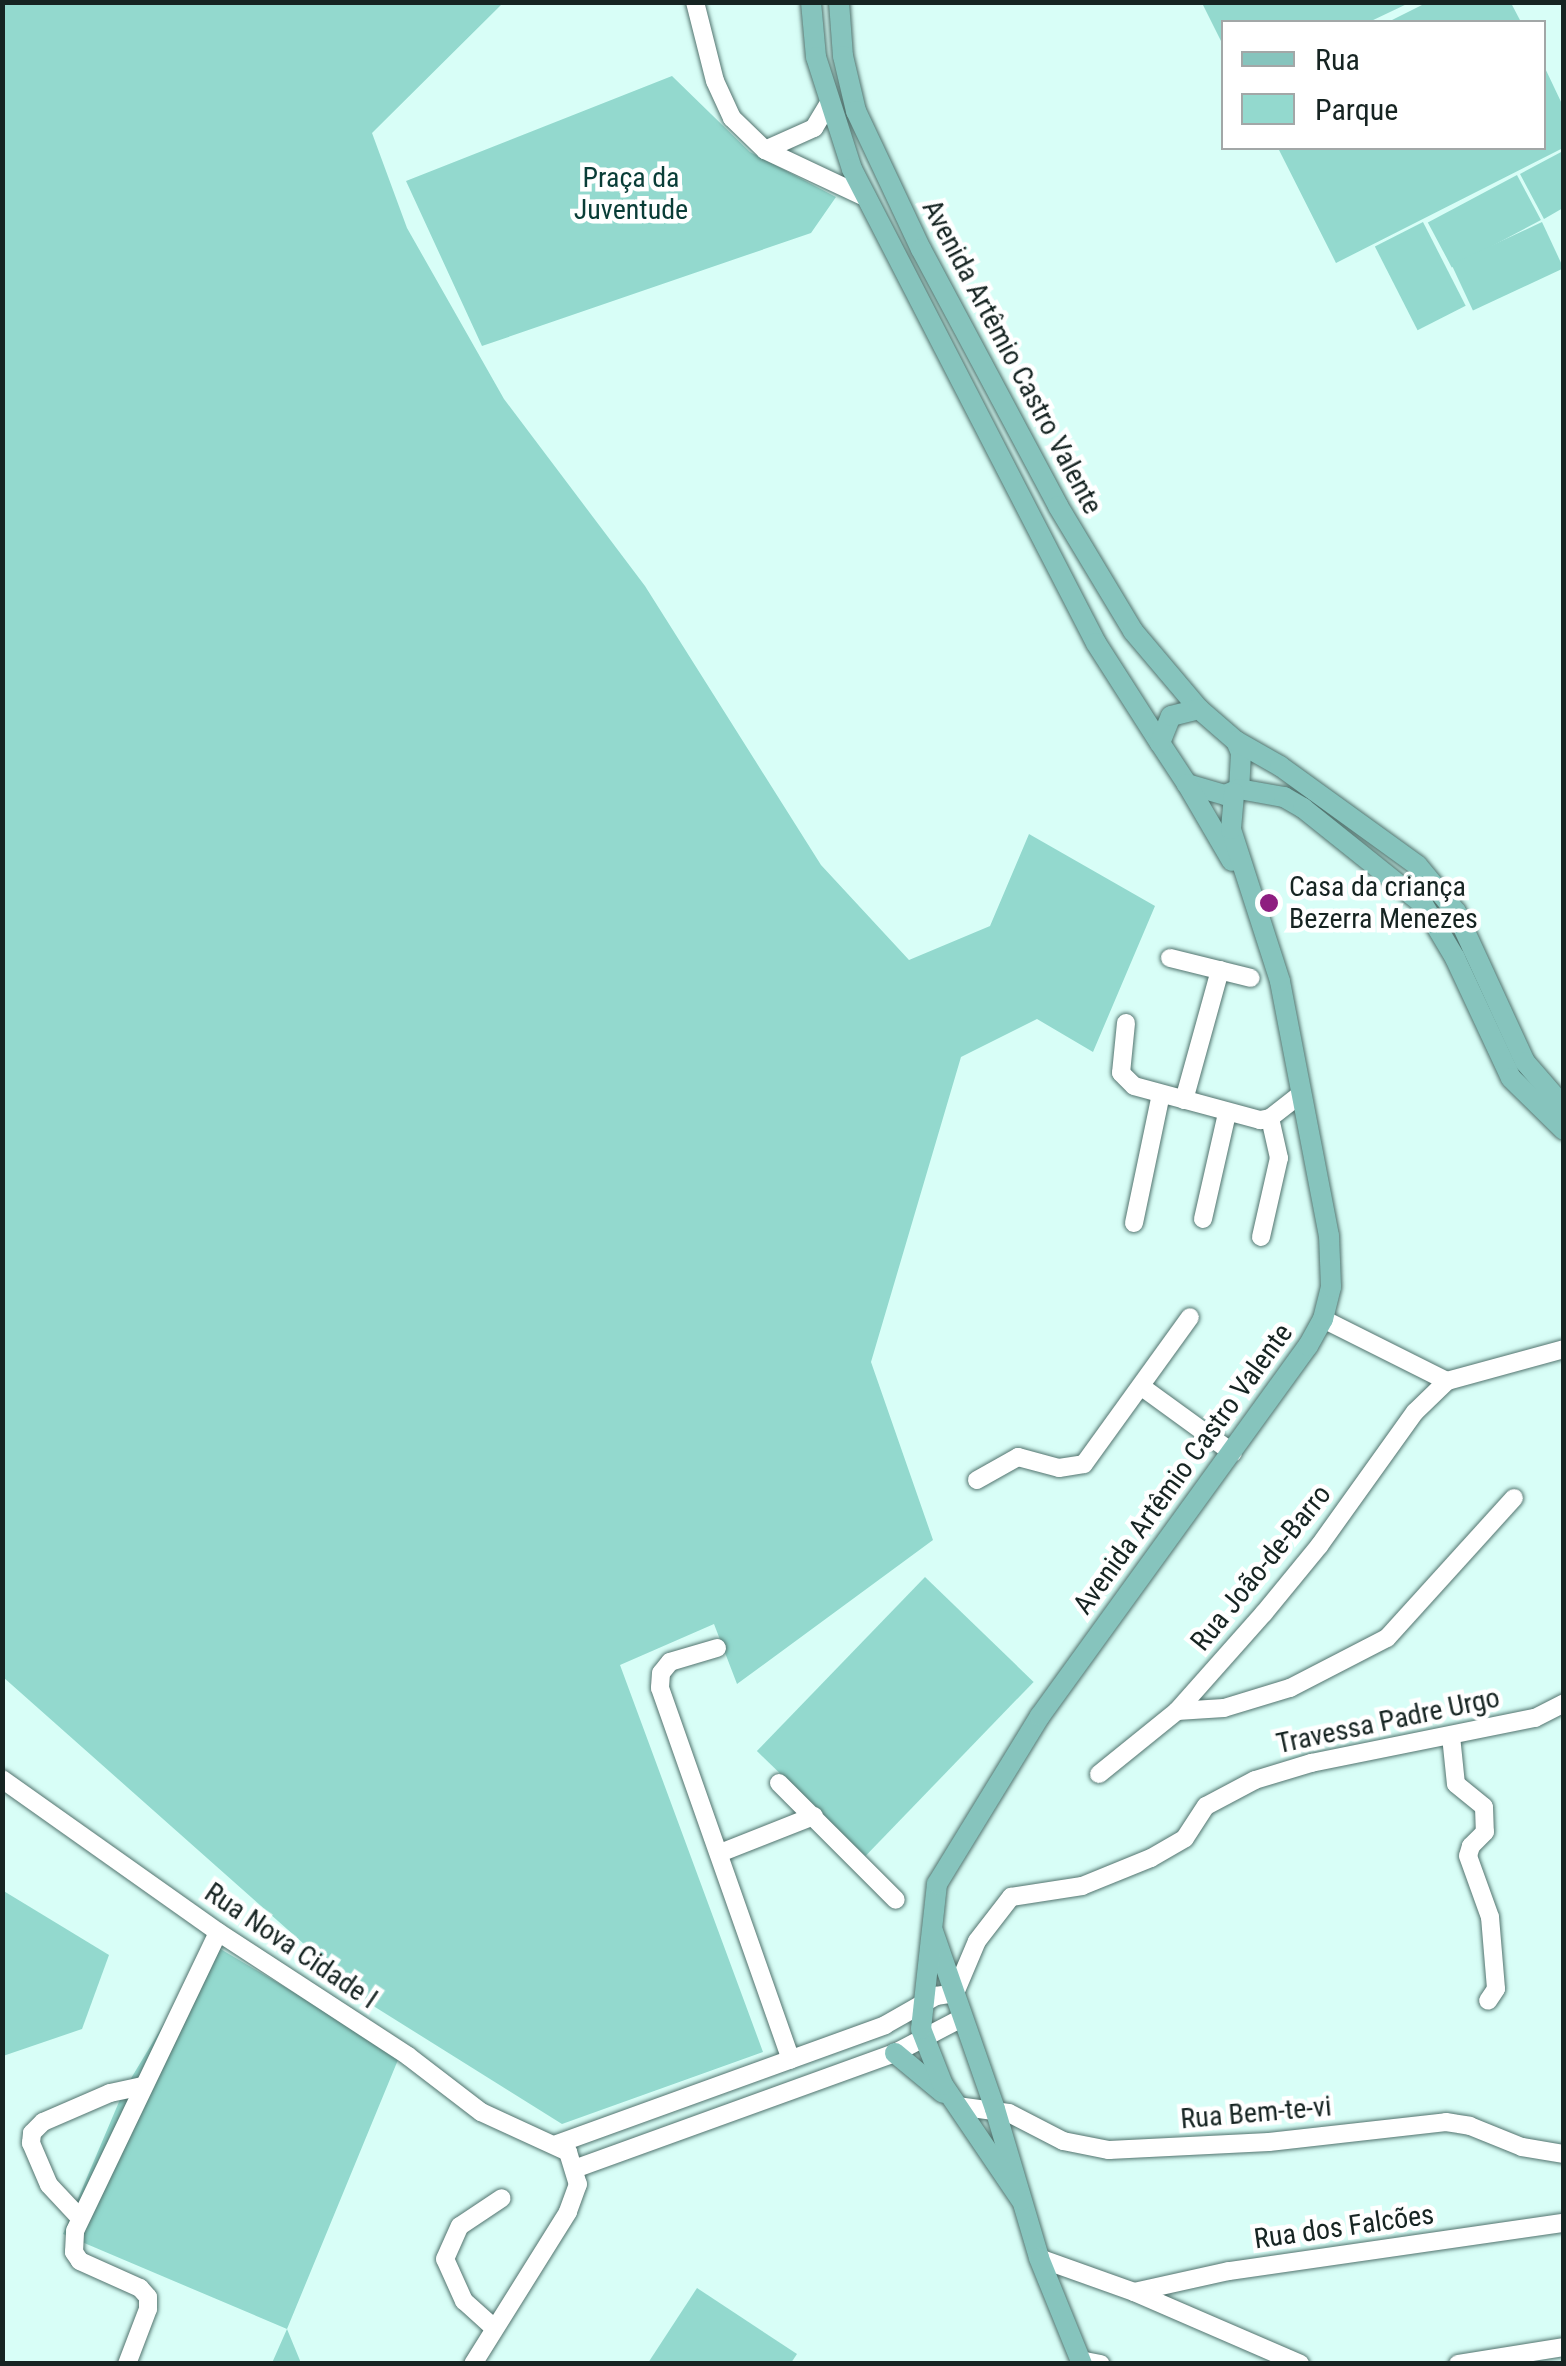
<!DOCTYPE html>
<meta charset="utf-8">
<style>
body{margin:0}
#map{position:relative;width:1566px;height:2366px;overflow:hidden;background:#d8fef7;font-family:"Roboto Condensed",sans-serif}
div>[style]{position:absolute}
.green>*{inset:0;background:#93d9ce;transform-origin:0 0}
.roads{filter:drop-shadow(0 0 2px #52736e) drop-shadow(0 0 2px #52736e)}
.minor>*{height:18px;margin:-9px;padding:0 9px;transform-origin:9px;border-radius:9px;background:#fff}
.major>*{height:20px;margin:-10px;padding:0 10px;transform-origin:10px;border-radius:10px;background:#86c4bd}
.dots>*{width:28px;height:28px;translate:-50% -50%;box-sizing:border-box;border:5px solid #fff;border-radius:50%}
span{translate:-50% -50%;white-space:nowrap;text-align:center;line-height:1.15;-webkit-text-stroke:9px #fff;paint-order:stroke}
.park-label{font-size:28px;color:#093d37}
.street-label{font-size:28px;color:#162422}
.poi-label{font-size:28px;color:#162422}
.left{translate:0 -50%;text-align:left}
.frame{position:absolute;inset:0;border:5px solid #162422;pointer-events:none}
.legend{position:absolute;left:1221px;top:20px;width:325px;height:130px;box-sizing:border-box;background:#fff;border:2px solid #a2a7a7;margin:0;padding:12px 18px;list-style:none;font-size:30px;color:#162422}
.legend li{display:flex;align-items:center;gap:20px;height:50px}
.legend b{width:50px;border:2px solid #a2a7a7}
</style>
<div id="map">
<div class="green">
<i style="clip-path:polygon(1428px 2px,1511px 3px,1521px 22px,1388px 22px)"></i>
<i style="clip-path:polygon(3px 3px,503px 3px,372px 133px,407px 228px,504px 399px,645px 586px,821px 865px,909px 960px,990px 926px,1029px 834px,1155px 906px,1093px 1052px,1037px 1019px,961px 1057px,871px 1362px,933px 1540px,737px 1684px,714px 1624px,620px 1665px,763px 2052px,562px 2124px,375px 2007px,3px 1677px)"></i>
<i style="clip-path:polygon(1202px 3px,1409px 3px,1369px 22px,1224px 22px,1223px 45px)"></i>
<i style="clip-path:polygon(1544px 66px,1563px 106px,1563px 148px,1336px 263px,1278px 148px,1544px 148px)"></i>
<i style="clip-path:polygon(672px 76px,750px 152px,836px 197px,811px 233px,482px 346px,406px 181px)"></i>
<i style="clip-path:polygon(1563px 151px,1563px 208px,1544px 219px,1520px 174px)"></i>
<i style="left:1517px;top:175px;width:51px;height:101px;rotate:62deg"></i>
<i style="left:1423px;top:222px;width:94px;height:54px;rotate:63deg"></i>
<i style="left:1542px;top:222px;width:51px;height:100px;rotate:65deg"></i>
<i style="left:925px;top:1577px;width:151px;height:242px;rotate:44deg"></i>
<i style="clip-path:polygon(2px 1890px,109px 1955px,82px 2029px,3px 2056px)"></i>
<i style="clip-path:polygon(212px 1944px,400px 2055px,287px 2329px,301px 2363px,272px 2363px,287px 2329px,63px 2234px,124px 2090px)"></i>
<i style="clip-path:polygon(697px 2288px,797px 2354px,791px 2363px,648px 2363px)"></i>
</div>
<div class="roads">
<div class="minor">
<i style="left:695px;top:2px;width:81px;rotate:75.8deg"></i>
<i style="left:715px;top:81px;width:41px;rotate:65.3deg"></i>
<i style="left:732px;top:118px;width:46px;rotate:44.1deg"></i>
<i style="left:765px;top:150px;width:113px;rotate:25.2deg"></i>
<i style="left:765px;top:150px;width:54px;rotate:-24.2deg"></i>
<i style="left:814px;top:128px;width:31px;rotate:-59deg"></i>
<i style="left:1170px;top:958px;width:83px;rotate:13.9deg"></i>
<i style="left:1126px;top:1023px;width:50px;rotate:95.7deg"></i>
<i style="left:1121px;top:1073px;width:18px;rotate:45deg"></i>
<i style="left:1134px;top:1086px;width:131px;rotate:15.1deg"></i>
<i style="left:1260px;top:1120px;width:10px;rotate:-11deg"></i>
<i style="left:1270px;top:1118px;width:37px;rotate:-38deg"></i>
<i style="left:1184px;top:1100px;width:135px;rotate:-74.5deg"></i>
<i style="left:1203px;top:1219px;width:109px;rotate:-77.2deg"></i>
<i style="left:1134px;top:1223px;width:132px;rotate:-78.2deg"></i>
<i style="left:1261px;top:1237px;width:81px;rotate:-77.2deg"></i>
<i style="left:1279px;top:1158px;width:41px;rotate:-102.7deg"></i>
<i style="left:1323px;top:1319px;width:139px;rotate:26.6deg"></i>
<i style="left:1447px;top:1381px;width:121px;rotate:-15.3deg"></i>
<i style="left:1142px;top:1387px;width:112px;rotate:36deg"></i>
<i style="left:977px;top:1480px;width:47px;rotate:-29.3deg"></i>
<i style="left:1018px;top:1457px;width:42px;rotate:15deg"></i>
<i style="left:1059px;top:1468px;width:25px;rotate:-9deg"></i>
<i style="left:1084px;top:1464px;width:181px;rotate:-54.2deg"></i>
<i style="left:717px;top:1648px;width:49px;rotate:163.4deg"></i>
<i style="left:670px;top:1662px;width:14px;rotate:129deg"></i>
<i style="left:661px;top:1673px;width:15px;rotate:94deg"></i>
<i style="left:660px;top:1688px;width:394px;rotate:70.6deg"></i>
<i style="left:1177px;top:1711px;width:47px;rotate:-3.7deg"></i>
<i style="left:1224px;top:1708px;width:69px;rotate:-16.9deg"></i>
<i style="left:1290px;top:1688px;width:109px;rotate:-27.3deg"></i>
<i style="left:1387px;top:1638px;width:189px;rotate:-47.8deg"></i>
<i style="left:1451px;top:1736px;width:48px;rotate:84.1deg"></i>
<i style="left:1456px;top:1784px;width:36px;rotate:39deg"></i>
<i style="left:1484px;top:1807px;width:25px;rotate:88deg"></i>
<i style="left:1485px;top:1832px;width:20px;rotate:135deg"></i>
<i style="left:1471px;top:1846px;width:10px;rotate:107deg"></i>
<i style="left:1468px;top:1856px;width:65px;rotate:70.2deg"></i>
<i style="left:1490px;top:1917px;width:72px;rotate:85.2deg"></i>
<i style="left:1496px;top:1989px;width:14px;rotate:124deg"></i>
<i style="left:1099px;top:1774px;width:100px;rotate:-38.9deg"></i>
<i style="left:1177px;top:1711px;width:131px;rotate:-48.4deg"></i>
<i style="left:1264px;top:1613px;width:87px;rotate:-50.6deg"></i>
<i style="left:1319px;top:1546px;width:165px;rotate:-54.4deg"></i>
<i style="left:1415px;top:1412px;width:45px;rotate:-44.1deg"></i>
<i style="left:2px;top:1779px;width:265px;rotate:35.3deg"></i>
<i style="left:218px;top:1932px;width:227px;rotate:33.1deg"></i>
<i style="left:408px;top:2056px;width:92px;rotate:37.5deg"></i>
<i style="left:481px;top:2112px;width:96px;rotate:24.7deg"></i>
<i style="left:568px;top:2152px;width:34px;rotate:73deg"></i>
<i style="left:578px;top:2184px;width:30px;rotate:110deg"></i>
<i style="left:568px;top:2212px;width:179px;rotate:122deg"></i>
<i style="left:779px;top:1783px;width:165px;rotate:45deg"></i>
<i style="left:720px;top:1853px;width:101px;rotate:-21.5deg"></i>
<i style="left:957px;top:2106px;width:52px;rotate:7.7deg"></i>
<i style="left:1009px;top:2113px;width:61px;rotate:27.4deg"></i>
<i style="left:1063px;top:2141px;width:47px;rotate:11.1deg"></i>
<i style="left:1109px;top:2150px;width:160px;rotate:-2.9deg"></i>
<i style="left:1269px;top:2142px;width:178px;rotate:-6.4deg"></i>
<i style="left:1446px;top:2122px;width:24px;rotate:9deg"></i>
<i style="left:1470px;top:2126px;width:56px;rotate:22deg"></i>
<i style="left:1522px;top:2147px;width:43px;rotate:9.5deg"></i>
<i style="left:557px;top:2144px;width:349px;rotate:-19.9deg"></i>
<i style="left:885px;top:2025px;width:59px;rotate:-29.6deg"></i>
<i style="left:936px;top:1996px;width:19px;rotate:-9deg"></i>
<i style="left:955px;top:1993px;width:56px;rotate:-67.1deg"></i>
<i style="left:977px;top:1941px;width:56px;rotate:-52.3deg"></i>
<i style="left:1011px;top:1897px;width:72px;rotate:-8.8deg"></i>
<i style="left:1082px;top:1886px;width:74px;rotate:-22.1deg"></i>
<i style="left:1151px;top:1858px;width:39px;rotate:-30deg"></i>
<i style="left:1185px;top:1838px;width:38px;rotate:-57deg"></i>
<i style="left:1206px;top:1806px;width:55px;rotate:-28deg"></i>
<i style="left:1255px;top:1780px;width:59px;rotate:-16.9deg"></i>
<i style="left:1311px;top:1763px;width:228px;rotate:-11.4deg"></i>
<i style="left:1535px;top:1718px;width:33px;rotate:-27deg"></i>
<i style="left:577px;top:2168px;width:338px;rotate:-19.9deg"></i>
<i style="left:895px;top:2053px;width:76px;rotate:-27.6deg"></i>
<i style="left:80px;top:2218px;width:45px;rotate:-133.2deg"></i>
<i style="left:49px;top:2185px;width:46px;rotate:-113.2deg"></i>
<i style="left:31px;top:2143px;width:10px;rotate:-84deg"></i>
<i style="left:32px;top:2133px;width:16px;rotate:-45deg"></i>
<i style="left:43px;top:2122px;width:73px;rotate:-23.4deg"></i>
<i style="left:110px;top:2093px;width:33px;rotate:-12deg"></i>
<i style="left:1039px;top:2258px;width:101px;rotate:19.7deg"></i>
<i style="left:1134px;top:2292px;width:181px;rotate:23.4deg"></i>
<i style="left:1134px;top:2292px;width:97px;rotate:-12.5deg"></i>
<i style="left:1229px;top:2271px;width:338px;rotate:-8.2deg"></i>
<i style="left:493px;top:2327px;width:39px;rotate:-138deg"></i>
<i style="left:464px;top:2301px;width:46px;rotate:-114.3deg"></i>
<i style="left:445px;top:2259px;width:36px;rotate:-66deg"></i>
<i style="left:460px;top:2226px;width:50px;rotate:-33.7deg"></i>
<i style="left:1080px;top:2360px;width:21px;rotate:11deg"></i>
<i style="left:127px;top:2364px;width:59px;rotate:-69.1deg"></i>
<i style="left:148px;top:2309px;width:12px;rotate:-90deg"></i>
<i style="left:148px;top:2297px;width:12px;rotate:-132deg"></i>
<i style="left:140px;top:2288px;width:66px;rotate:-155.8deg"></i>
<i style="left:80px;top:2261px;width:11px;rotate:-124deg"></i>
<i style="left:74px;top:2252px;width:21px;rotate:-87deg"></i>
<i style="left:75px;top:2231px;width:331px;rotate:-64.4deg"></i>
<i style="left:1458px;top:2364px;width:107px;rotate:-9.1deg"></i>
</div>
<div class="major">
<i style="left:811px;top:2px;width:55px;rotate:84.8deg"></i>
<i style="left:816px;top:57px;width:118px;rotate:72.2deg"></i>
<i style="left:852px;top:169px;width:533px;rotate:62.76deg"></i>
<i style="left:1096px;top:643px;width:119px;rotate:57.4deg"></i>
<i style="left:839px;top:2px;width:54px;rotate:85.8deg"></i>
<i style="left:843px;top:56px;width:57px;rotate:76.7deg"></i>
<i style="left:856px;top:111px;width:153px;rotate:64.8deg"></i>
<i style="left:921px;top:249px;width:291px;rotate:61.9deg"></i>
<i style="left:1058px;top:506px;width:146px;rotate:59deg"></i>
<i style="left:1133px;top:631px;width:102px;rotate:49.8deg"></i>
<i style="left:1236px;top:741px;width:13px;rotate:67deg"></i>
<i style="left:1241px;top:753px;width:36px;rotate:93deg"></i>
<i style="left:1239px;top:789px;width:15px;rotate:157deg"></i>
<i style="left:1225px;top:795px;width:40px;rotate:-164deg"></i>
<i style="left:1187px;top:784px;width:49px;rotate:-123.4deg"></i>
<i style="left:1160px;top:743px;width:29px;rotate:-68deg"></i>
<i style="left:1171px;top:716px;width:29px;rotate:-14deg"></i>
<i style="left:1199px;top:709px;width:49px;rotate:40.9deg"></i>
<i style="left:1236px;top:741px;width:51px;rotate:29.6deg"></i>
<i style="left:1280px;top:766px;width:170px;rotate:35.9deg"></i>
<i style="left:1418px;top:866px;width:60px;rotate:50.4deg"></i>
<i style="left:1456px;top:912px;width:165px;rotate:65.3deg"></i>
<i style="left:1525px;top:1062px;width:60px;rotate:49.1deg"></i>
<i style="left:1187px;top:784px;width:89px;rotate:59.7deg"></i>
<i style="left:1239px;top:789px;width:46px;rotate:10.1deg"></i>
<i style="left:1284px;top:797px;width:22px;rotate:30deg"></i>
<i style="left:1303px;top:808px;width:154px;rotate:38.7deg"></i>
<i style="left:1423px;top:904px;width:63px;rotate:59.3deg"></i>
<i style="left:1455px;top:958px;width:132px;rotate:65deg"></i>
<i style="left:1511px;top:1078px;width:74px;rotate:44.5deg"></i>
<i style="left:933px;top:1931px;width:188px;rotate:70.8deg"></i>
<i style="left:995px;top:2109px;width:155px;rotate:73.5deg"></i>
<i style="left:1039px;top:2258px;width:114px;rotate:67.9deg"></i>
<i style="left:895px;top:2053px;width:62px;rotate:39.8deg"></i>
<i style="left:1021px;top:2200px;width:139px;rotate:-124.1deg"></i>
<i style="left:943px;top:2085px;width:60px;rotate:-111.4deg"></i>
<i style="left:921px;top:2029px;width:146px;rotate:-83.7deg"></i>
<i style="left:937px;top:1884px;width:197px;rotate:-58.5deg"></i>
<i style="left:1040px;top:1716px;width:457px;rotate:-54.1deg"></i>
<i style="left:1308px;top:1346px;width:31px;rotate:-61deg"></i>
<i style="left:1323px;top:1319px;width:33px;rotate:-76deg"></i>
<i style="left:1331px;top:1287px;width:51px;rotate:-92.2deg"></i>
<i style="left:1329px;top:1236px;width:260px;rotate:-100.9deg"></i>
<i style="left:1280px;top:981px;width:160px;rotate:-107.9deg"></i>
<i style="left:1231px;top:829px;width:36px;rotate:-85deg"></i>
</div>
</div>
<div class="dots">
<i style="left:1269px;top:903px;background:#8e1e80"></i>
</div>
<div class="park-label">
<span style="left:631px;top:194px">Praça da<br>Juventude</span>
</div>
<div class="street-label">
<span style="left:1012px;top:357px;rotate:62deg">Avenida Artêmio Castro Valente</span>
<span style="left:1183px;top:1469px;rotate:-54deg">Avenida Artêmio Castro Valente</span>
<span style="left:1261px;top:1568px;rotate:-51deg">Rua João-de-Barro</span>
<span style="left:1388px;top:1721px;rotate:-12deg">Travessa Padre Urgo</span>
<span style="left:291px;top:1946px;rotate:34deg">Rua Nova Cidade I</span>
<span style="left:1256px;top:2113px;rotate:-5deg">Rua Bem-te-vi</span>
<span style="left:1344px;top:2227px;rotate:-8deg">Rua dos Falcões</span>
</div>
<div class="poi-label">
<span class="left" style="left:1289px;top:903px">Casa da criança<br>Bezerra Menezes</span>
</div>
<div class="frame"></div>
<ul class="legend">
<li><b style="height:12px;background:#86c4bd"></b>Rua</li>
<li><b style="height:28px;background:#93d9ce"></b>Parque</li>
</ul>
</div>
